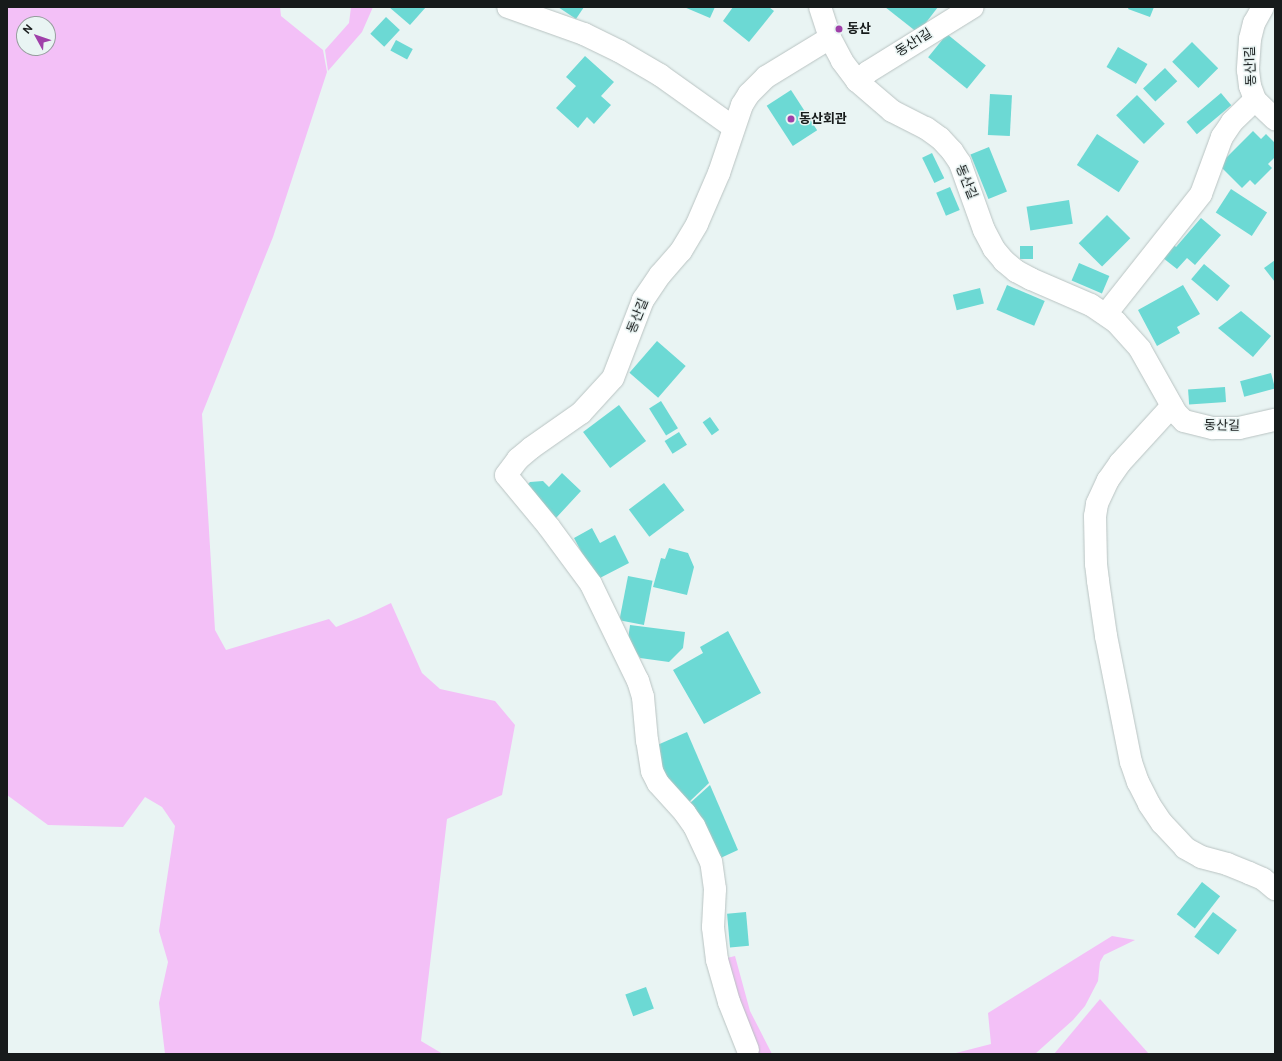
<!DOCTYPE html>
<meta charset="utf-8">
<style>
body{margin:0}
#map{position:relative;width:1282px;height:1061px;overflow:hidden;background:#e9f4f3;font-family:"DM Sans","Noto Sans KR",sans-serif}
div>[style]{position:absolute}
.green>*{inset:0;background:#f3c0f7}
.building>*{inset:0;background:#6cd9d4;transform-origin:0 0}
.roads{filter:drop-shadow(0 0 1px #b9c3c2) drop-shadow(0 0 1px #b9c3c2)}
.minor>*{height:22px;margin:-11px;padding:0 11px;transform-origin:11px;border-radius:11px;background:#fff}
.dots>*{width:11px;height:11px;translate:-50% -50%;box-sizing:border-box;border:2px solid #e9f4f3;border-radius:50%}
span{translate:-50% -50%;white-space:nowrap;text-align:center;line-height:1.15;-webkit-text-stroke:3px #e9f4f3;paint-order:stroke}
.poi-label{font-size:13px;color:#171b1b;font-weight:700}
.left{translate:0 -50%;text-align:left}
.street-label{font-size:13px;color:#171b1b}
.frame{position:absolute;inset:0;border:8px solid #171b1b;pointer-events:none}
.north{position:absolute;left:16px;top:16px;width:40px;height:40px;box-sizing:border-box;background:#e9f4f3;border:1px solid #959d9d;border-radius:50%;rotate:310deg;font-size:11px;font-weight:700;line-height:16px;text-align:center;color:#171b1b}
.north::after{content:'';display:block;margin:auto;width:14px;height:18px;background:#9f40a9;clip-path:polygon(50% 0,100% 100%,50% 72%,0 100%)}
</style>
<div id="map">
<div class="green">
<i style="clip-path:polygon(evenodd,7px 7px,280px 7px,281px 16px,323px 50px,327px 72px,273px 237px,202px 414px,215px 630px,226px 650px,329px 619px,336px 627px,366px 615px,391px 603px,422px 673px,440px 689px,495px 701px,515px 725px,502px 795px,447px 819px,421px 1041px,443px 1054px,165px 1054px,159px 1003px,168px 962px,159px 931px,175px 826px,162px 807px,145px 797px,123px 827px,48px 825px,7px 795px,7px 7px,24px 24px,48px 24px,48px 48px,24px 48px,24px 24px)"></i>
<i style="clip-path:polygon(351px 7px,373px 7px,362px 32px,328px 71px,325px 50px,349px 23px)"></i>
<i style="clip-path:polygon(1112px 936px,1135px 940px,1104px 955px,1100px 962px,1098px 981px,1085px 1006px,1073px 1020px,1035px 1054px,952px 1054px,991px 1044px,988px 1013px)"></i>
<i style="clip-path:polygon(735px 956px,750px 1011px,772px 1054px,756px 1054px,723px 959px)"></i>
<i style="clip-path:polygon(1100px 999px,1149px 1054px,1054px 1054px)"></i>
</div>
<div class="building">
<i style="clip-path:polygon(389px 7px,426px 7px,410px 25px)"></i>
<i style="clip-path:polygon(558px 7px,584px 7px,576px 19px)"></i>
<i style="clip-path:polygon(684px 7px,715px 7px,710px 18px)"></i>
<i style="clip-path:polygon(733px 7px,769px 7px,774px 11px,749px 42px,723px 21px)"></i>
<i style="clip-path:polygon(885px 7px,938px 7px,918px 33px)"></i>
<i style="clip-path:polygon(1129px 7px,1154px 7px,1150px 17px,1128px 9px)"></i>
<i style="left:386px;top:17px;width:19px;height:23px;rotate:43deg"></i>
<i style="left:947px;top:34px;width:50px;height:30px;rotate:39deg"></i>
<i style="left:396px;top:40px;width:19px;height:12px;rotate:28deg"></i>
<i style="left:1192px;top:42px;width:37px;height:28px;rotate:45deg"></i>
<i style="left:1118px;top:47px;width:34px;height:23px;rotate:30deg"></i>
<i style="clip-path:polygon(585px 56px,614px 82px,601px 96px,611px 105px,594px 124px,587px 117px,578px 128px,556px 108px,576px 86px,566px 77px)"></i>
<i style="left:1165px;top:68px;width:18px;height:30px;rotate:47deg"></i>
<i style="left:791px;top:90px;width:48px;height:29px;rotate:57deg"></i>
<i style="left:1221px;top:93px;width:16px;height:45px;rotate:50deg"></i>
<i style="left:990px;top:94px;width:22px;height:41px;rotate:3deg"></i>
<i style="left:1137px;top:95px;width:40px;height:29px;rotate:46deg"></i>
<i style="clip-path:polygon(1253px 131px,1261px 139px,1266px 134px,1275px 143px,1275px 157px,1268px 164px,1272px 168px,1255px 185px,1250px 180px,1242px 188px,1219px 165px)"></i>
<i style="left:1097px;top:134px;width:50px;height:37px;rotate:33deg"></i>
<i style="left:989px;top:147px;width:48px;height:20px;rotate:68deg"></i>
<i style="left:932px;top:153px;width:28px;height:11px;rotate:64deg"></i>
<i style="left:950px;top:187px;width:25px;height:15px;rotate:67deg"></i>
<i style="left:1231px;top:189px;width:43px;height:28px;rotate:33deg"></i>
<i style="left:1069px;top:200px;width:24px;height:43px;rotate:81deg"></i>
<i style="left:1107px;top:215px;width:33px;height:40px;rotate:45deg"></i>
<i style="clip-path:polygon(1201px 218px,1221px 235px,1195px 265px,1187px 258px,1177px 269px,1163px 258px,1174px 245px,1176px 247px)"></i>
<i style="left:1020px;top:246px;width:13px;height:13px"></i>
<i style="clip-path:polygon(1275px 260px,1275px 282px,1264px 268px)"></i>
<i style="left:1079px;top:263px;width:33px;height:19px;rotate:23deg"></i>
<i style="left:1204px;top:264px;width:34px;height:20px;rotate:40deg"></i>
<i style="left:1007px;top:285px;width:41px;height:27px;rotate:23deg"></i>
<i style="clip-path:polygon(1183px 285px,1200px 314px,1177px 327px,1180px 333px,1157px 346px,1138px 310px)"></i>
<i style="left:980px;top:288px;width:16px;height:28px;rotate:76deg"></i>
<i style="clip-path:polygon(1241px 311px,1271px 336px,1253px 357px,1218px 328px)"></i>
<i style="left:657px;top:341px;width:38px;height:42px;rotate:41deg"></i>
<i style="left:1271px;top:373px;width:16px;height:32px;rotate:75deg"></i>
<i style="left:1225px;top:387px;width:15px;height:37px;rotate:86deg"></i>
<i style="left:661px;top:401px;width:32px;height:14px;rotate:58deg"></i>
<i style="left:619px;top:405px;width:45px;height:45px;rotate:53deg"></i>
<i style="left:710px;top:417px;width:16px;height:9px;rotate:55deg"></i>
<i style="left:679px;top:432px;width:15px;height:17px;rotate:58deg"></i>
<i style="clip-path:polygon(562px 473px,581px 491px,556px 518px,524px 488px,530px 482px,543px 481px,549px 487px)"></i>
<i style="left:664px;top:483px;width:34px;height:44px;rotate:53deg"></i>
<i style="clip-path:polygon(592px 528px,600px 543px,615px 535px,629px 563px,596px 580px,574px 538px)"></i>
<i style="clip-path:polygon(669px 548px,688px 553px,694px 567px,687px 595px,653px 587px,661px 558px,665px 559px)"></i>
<i style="left:628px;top:576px;width:25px;height:45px;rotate:11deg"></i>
<i style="clip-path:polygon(630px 625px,685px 632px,683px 648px,669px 662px,640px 658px,628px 640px)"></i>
<i style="clip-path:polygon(728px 631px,761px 693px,704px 724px,673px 670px,703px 653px,700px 647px)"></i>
<i style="clip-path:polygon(687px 732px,709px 783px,688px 803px,664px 778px,655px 746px)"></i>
<i style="clip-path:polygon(710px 785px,738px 850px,714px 861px,689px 804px)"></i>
<i style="left:1202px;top:882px;width:23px;height:41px;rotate:38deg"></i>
<i style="left:746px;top:912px;width:34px;height:19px;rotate:85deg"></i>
<i style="left:1213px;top:912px;width:30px;height:31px;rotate:37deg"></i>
<i style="left:646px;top:987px;width:23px;height:22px;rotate:70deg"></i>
</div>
<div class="roads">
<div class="minor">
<i style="left:508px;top:7px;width:81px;rotate:19.6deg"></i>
<i style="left:584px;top:34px;width:39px;rotate:26deg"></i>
<i style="left:619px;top:51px;width:48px;rotate:30.3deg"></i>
<i style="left:660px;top:75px;width:90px;rotate:35.5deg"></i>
<i style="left:820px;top:7px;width:33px;rotate:72deg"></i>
<i style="left:830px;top:38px;width:26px;rotate:62deg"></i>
<i style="left:842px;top:61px;width:25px;rotate:53deg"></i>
<i style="left:857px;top:81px;width:46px;rotate:40.6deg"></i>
<i style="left:892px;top:111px;width:38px;rotate:27deg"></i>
<i style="left:926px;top:128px;width:17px;rotate:36deg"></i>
<i style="left:940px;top:138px;width:18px;rotate:47deg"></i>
<i style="left:952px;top:151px;width:14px;rotate:56deg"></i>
<i style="left:960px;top:163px;width:71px;rotate:70.3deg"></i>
<i style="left:984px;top:230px;width:21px;rotate:62deg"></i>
<i style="left:994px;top:249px;width:16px;rotate:50deg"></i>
<i style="left:1004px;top:261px;width:16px;rotate:40deg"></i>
<i style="left:1016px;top:271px;width:17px;rotate:28deg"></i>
<i style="left:1031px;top:279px;width:65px;rotate:23.4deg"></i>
<i style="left:1091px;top:305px;width:30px;rotate:34deg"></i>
<i style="left:1116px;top:322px;width:36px;rotate:48deg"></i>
<i style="left:1140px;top:349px;width:73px;rotate:60.6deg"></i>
<i style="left:1176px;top:413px;width:11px;rotate:45deg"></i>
<i style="left:1184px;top:421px;width:30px;rotate:14deg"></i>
<i style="left:1213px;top:428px;width:26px"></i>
<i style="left:1239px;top:428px;width:37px;rotate:-13deg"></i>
<i style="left:1263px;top:7px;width:18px;rotate:119deg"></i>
<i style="left:1254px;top:23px;width:16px;rotate:104deg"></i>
<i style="left:1250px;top:39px;width:31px;rotate:94deg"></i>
<i style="left:1248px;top:70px;width:16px;rotate:83deg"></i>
<i style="left:1250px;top:86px;width:15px;rotate:70deg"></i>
<i style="left:1255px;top:100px;width:28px;rotate:44deg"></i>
<i style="left:857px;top:81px;width:14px;rotate:-39deg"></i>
<i style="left:868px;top:72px;width:123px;rotate:-31.8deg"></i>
<i style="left:1106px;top:314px;width:153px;rotate:-51.6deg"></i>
<i style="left:1201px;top:194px;width:61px;rotate:-69.8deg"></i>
<i style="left:1222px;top:137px;width:18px;rotate:-56deg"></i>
<i style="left:1232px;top:122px;width:32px;rotate:-44deg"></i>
<i style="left:1172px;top:406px;width:77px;rotate:132.4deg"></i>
<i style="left:1120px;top:463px;width:21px;rotate:125deg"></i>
<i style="left:1108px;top:480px;width:26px;rotate:115deg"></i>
<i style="left:1097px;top:504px;width:12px;rotate:99deg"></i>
<i style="left:1095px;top:516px;width:48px;rotate:88.8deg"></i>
<i style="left:1096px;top:564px;width:17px;rotate:83deg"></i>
<i style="left:1098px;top:581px;width:56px;rotate:81.7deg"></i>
<i style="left:1106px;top:636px;width:128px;rotate:78.8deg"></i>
<i style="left:1131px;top:762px;width:21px;rotate:71deg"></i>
<i style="left:1138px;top:782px;width:25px;rotate:63deg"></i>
<i style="left:1149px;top:804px;width:23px;rotate:56deg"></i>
<i style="left:1162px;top:823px;width:34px;rotate:47deg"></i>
<i style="left:1185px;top:848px;width:18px;rotate:29deg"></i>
<i style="left:1201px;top:857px;width:27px;rotate:15deg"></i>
<i style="left:1227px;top:864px;width:24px;rotate:22deg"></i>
<i style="left:1249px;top:873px;width:15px;rotate:23deg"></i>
<i style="left:1263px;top:879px;width:16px;rotate:40deg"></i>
<i style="left:748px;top:1050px;width:52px;rotate:-111.6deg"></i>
<i style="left:729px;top:1002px;width:44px;rotate:-105.9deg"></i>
<i style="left:717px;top:960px;width:33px;rotate:-97deg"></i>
<i style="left:713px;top:927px;width:38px;rotate:-87deg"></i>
<i style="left:715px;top:889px;width:27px;rotate:-98deg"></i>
<i style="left:711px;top:862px;width:40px;rotate:-115deg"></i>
<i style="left:694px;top:826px;width:16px;rotate:-125deg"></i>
<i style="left:685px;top:813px;width:40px;rotate:-132deg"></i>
<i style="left:658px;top:783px;width:13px;rotate:-117deg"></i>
<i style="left:652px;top:771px;width:30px;rotate:-99deg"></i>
<i style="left:647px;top:741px;width:44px;rotate:-95.2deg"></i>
<i style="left:643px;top:697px;width:17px;rotate:-107deg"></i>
<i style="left:638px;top:681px;width:108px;rotate:-115.9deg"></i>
<i style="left:591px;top:584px;width:71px;rotate:-126.4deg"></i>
<i style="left:549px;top:527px;width:67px;rotate:-129.6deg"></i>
<i style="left:506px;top:475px;width:20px;rotate:-53deg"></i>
<i style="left:518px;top:459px;width:17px;rotate:-40deg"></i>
<i style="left:531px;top:448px;width:61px;rotate:-35deg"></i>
<i style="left:581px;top:413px;width:47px;rotate:-47.6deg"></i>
<i style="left:613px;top:378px;width:84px;rotate:-69deg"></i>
<i style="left:643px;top:300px;width:30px;rotate:-56deg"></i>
<i style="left:660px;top:275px;width:32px;rotate:-49deg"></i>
<i style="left:681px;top:251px;width:31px;rotate:-59deg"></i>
<i style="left:697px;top:224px;width:56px;rotate:-66.7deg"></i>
<i style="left:719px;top:173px;width:72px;rotate:-71.3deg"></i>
<i style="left:742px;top:105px;width:13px;rotate:-58deg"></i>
<i style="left:749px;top:94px;width:24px;rotate:-45deg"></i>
<i style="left:766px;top:77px;width:75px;rotate:-31.4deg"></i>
</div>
</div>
<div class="dots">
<i style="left:839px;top:29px;background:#9f40a9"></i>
<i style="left:791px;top:119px;background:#9f40a9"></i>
</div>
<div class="poi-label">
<span class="left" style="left:847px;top:29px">동산</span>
<span class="left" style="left:799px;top:119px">동산회관</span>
</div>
<div class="street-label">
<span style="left:914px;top:43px;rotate:-32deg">동산1길</span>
<span style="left:1251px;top:66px;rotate:-92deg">동산1길</span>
<span style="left:966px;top:182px;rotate:68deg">동산길</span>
<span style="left:638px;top:316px;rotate:-68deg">동산길</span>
<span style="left:1222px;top:426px;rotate:1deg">동산길</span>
</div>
<div class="frame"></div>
<div class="north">N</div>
</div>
